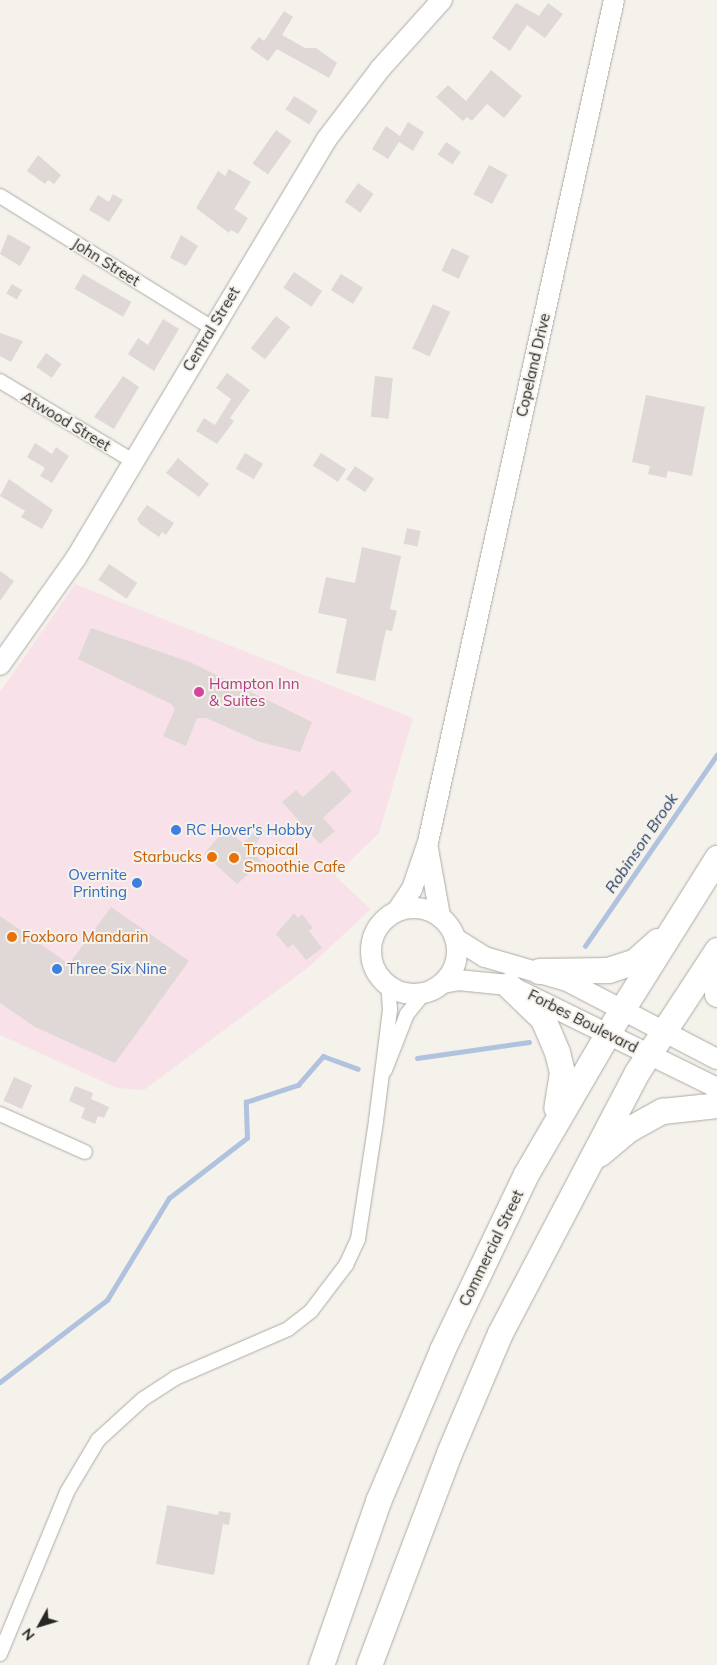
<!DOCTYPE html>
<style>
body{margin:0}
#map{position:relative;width:717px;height:1665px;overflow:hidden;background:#f5f2ec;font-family:Mulish,sans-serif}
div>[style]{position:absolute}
.commercial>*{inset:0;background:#f9e1ea}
.stream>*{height:4.5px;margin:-2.25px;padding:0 2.25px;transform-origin:2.25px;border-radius:2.25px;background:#b0c2de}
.building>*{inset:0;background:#dfd8d6;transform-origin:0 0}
.roads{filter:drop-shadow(0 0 1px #aeaaa5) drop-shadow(0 0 1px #aeaaa5)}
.street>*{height:14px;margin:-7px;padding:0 7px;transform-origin:7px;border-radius:7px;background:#fff}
.secondary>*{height:20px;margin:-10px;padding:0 10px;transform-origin:10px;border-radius:10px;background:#fff}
.secondary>.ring{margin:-10px;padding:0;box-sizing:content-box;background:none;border:20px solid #fff;border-radius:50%}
.highway>*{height:25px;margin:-12.5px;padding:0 12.5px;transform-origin:12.5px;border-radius:12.5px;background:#fff}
.dots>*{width:14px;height:14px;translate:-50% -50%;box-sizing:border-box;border:2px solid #f5f2ec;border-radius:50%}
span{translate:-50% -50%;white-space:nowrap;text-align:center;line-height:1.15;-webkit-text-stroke:4px #f5f2ec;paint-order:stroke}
.street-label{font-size:15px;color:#2a2826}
.hotel-label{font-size:15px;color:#b23c85}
.left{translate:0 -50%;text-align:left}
.shop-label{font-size:15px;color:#366cbe}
.right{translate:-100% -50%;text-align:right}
.food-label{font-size:15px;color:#c56008}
.water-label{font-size:16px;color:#233b61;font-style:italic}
.north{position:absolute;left:15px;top:1600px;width:50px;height:50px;-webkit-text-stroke:4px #f5f2ec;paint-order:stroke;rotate:231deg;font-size:14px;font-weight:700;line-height:20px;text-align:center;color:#2a2826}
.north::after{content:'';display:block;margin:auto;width:18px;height:22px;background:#2a2826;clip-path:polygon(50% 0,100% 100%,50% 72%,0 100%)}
</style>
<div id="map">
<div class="commercial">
<i style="clip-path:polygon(75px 584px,413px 718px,379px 833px,335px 876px,371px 909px,310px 966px,144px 1090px,117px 1088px,0 1035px,0 692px)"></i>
</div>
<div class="stream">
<i style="left:585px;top:946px;width:232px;rotate:-55.4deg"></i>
<i style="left:417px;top:1058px;width:113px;rotate:-8.1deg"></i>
<i style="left:0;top:1382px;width:135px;rotate:-37.5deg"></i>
<i style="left:107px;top:1300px;width:119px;rotate:-58.7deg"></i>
<i style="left:169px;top:1198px;width:98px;rotate:-37.6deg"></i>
<i style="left:247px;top:1138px;width:36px;rotate:-92deg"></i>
<i style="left:246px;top:1102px;width:55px;rotate:-18.1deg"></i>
<i style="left:298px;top:1085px;width:38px;rotate:-49deg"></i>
<i style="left:323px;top:1056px;width:37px;rotate:20deg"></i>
</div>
<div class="building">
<i style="clip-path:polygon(516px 3px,539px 16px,548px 3px,563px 14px,545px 38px,527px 25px,510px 51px,492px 38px)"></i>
<i style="clip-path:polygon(284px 11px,293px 17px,282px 35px,305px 48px,316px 48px,337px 63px,329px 78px,277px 49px,268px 61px,250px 48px,259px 37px,264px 41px)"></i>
<i style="clip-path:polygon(491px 70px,522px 96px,504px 118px,487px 104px,472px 121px,467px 117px,463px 121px,436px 97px,448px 85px,466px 101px)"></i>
<i style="left:294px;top:96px;width:28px;height:16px;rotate:32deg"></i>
<i style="clip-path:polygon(408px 122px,424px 132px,413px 151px,399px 142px,388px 159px,372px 149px,386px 126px,400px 136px)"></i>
<i style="left:276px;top:130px;width:19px;height:41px;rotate:35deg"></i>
<i style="left:446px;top:142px;width:18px;height:15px;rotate:34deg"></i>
<i style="clip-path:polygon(38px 155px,61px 175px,54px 184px,48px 180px,45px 184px,27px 171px)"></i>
<i style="left:489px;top:165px;width:21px;height:33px;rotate:28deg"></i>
<i style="clip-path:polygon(229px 169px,251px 182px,234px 209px,248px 218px,238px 234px,231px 230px,229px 233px,196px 208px,218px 171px,225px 176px)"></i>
<i style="left:358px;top:183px;width:19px;height:23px;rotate:35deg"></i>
<i style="clip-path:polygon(113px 194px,123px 200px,109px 222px,89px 210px,98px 195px,109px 202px)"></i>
<i style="clip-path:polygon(8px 234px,31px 247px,20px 266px,0 254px)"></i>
<i style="clip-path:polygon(181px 235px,198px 246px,186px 266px,170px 258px)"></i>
<i style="left:452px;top:248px;width:19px;height:25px;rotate:25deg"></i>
<i style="left:294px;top:272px;width:34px;height:19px;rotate:34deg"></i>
<i style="left:83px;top:274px;width:56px;height:17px;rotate:30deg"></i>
<i style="left:341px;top:274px;width:26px;height:19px;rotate:32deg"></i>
<i style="left:12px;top:284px;width:12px;height:11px;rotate:31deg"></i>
<i style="left:433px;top:304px;width:19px;height:49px;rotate:25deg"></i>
<i style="left:276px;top:316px;width:18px;height:41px;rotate:38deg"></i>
<i style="clip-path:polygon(163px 319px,179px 329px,154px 371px,128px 354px,138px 338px,148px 345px)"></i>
<i style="clip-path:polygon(0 333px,23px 341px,11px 362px,0 356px)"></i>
<i style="left:46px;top:353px;width:19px;height:17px;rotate:35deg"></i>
<i style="clip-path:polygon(227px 373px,250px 390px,230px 418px,234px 421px,217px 444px,196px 431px,204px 418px,215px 425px,231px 399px,216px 388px)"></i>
<i style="clip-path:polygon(123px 376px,139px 387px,114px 429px,94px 417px)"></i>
<i style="left:375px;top:376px;width:18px;height:41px;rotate:6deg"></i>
<i style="clip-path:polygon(646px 395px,705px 407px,692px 476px,668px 471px,666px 478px,648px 474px,650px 466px,632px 462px)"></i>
<i style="clip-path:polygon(35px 443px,52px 454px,56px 447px,69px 456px,52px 483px,40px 476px,45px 468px,27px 457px)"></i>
<i style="left:245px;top:453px;width:21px;height:18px;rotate:31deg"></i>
<i style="left:321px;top:453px;width:30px;height:15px;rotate:33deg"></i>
<i style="clip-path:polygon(178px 458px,209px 484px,199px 497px,166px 473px)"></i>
<i style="left:355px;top:466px;width:23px;height:16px;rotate:34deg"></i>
<i style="clip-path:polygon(9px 479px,53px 510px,42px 529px,21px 517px,25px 511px,0 496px)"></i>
<i style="clip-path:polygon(147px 505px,174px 523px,166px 535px,162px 532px,159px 537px,140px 524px,137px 519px)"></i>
<i style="left:407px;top:528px;width:14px;height:16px;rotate:12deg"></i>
<i style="clip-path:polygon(362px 547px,401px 556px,390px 609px,397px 611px,392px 631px,386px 630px,375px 681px,336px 673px,347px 619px,318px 613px,326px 577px,355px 583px)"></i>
<i style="left:109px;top:564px;width:34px;height:19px;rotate:34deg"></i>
<i style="clip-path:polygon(0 571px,14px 581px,0 601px)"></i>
<i style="clip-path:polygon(91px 628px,190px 662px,312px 722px,300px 752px,260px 742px,206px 718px,197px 718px,186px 746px,163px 736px,175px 709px,171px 704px,78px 659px)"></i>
<i style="clip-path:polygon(333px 770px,352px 791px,323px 818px,335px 831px,320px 844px,282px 802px,296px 790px,303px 797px)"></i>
<i style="clip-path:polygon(259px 827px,265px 831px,251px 850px,262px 862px,237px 884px,204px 854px,225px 829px,243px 843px)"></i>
<i style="clip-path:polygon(111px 907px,189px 961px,115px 1063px,35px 1027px,0 1003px,0 916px,69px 964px)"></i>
<i style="clip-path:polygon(294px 913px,298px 918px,302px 914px,313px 928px,309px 931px,322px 948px,306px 960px,293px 944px,288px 948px,276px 934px)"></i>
<i style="left:14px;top:1077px;width:20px;height:26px;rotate:24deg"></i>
<i style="clip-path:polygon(75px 1086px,93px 1093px,91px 1099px,109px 1107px,104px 1118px,98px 1116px,95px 1124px,81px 1118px,85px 1108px,69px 1101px)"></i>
<i style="clip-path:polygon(167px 1505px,218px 1515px,219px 1511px,231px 1513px,229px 1525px,223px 1524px,214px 1575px,156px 1564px)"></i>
</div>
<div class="roads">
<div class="street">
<i style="left:0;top:196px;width:250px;rotate:31.9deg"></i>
<i style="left:0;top:381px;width:155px;rotate:31deg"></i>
<i style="left:385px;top:1070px;width:60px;rotate:-68.6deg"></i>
<i style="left:407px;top:1014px;width:28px;rotate:-51deg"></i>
<i style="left:0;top:1114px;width:93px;rotate:24.1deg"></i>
<i style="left:0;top:1654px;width:175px;rotate:-67.5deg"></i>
<i style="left:67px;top:1492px;width:61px;rotate:-59.2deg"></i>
<i style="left:98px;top:1440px;width:61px;rotate:-42.3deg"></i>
<i style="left:143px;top:1399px;width:38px;rotate:-33deg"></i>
<i style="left:175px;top:1378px;width:123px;rotate:-23.4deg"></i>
<i style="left:288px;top:1329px;width:29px;rotate:-38deg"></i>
<i style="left:311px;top:1311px;width:58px;rotate:-52.7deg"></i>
<i style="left:346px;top:1265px;width:29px;rotate:-65deg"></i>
<i style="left:358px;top:1239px;width:119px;rotate:-81.3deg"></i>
<i style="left:376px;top:1121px;width:112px;rotate:-82.8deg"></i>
<i style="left:390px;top:1010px;width:26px;rotate:-94deg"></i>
</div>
<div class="secondary">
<i style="left:0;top:665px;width:131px;rotate:-54.6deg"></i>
<i style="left:76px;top:558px;width:487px;rotate:-59.1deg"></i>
<i style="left:326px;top:140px;width:89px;rotate:-52.7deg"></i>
<i style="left:380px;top:69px;width:93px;rotate:-48.1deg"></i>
<i style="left:428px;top:849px;width:68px;rotate:79.8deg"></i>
<i class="ring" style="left:371px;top:908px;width:66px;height:66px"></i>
<i style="left:397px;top:911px;width:27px;rotate:-56deg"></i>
<i style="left:412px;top:889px;width:50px;rotate:-71.2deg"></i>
<i style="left:428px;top:842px;width:862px;rotate:-77.54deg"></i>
<i style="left:456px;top:939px;width:34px;rotate:32deg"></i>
<i style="left:485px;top:957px;width:85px;rotate:16.3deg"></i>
<i style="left:567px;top:981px;width:169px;rotate:27.5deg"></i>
<i style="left:443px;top:983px;width:15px;rotate:-11deg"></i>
<i style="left:458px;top:980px;width:50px;rotate:5.7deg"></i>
<i style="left:508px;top:985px;width:233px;rotate:26.2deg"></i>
</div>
<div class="highway">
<i style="left:717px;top:960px;width:34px;rotate:90deg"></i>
<i style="left:539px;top:971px;width:69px;rotate:-0.8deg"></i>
<i style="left:608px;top:970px;width:28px;rotate:-18deg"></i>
<i style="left:635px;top:961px;width:30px;rotate:-42deg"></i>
<i style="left:508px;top:985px;width:49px;rotate:44.2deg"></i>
<i style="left:543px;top:1019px;width:36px;rotate:67deg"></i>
<i style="left:557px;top:1052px;width:21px;rotate:76deg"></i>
<i style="left:562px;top:1072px;width:36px;rotate:99deg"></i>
<i style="left:599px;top:1154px;width:39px;rotate:-40deg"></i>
<i style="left:629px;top:1129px;width:38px;rotate:-29deg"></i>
<i style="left:662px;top:1111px;width:55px;rotate:-6.2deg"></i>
<i style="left:321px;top:1665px;width:174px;rotate:-70.8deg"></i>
<i style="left:378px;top:1501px;width:164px;rotate:-67deg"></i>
<i style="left:442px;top:1350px;width:195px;rotate:-64.5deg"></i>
<i style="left:526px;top:1174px;width:189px;rotate:-59.8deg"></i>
<i style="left:621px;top:1011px;width:181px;rotate:-57.9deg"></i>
<i style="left:369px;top:1665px;width:227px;rotate:-69.3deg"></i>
<i style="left:449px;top:1453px;width:130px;rotate:-67deg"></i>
<i style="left:500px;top:1333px;width:295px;rotate:-62.3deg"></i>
<i style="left:637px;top:1072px;width:146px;rotate:-56.7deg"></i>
</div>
</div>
<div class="dots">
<i style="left:199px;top:692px;background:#d1479c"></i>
<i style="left:176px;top:830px;background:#3f7fe0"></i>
<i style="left:212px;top:857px;background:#e8710a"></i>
<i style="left:234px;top:858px;background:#e8710a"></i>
<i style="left:137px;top:883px;background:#3f7fe0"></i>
<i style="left:12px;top:937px;background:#e8710a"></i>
<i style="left:57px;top:969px;background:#3f7fe0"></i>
</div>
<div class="street-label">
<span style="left:106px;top:262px;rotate:32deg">John Street</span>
<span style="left:211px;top:329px;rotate:-59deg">Central Street</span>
<span style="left:533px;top:365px;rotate:-77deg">Copeland Drive</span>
<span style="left:66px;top:421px;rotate:31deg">Atwood Street</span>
<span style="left:583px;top:1021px;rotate:27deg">Forbes Boulevard</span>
<span style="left:491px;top:1248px;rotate:-64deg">Commercial Street</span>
</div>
<div class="hotel-label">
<span class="left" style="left:209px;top:692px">Hampton Inn<br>&amp; Suites</span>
</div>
<div class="shop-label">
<span class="left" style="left:186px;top:830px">RC Hover's Hobby</span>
<span class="right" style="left:127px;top:883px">Overnite<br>Printing</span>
<span class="left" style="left:67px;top:969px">Three Six Nine</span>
</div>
<div class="food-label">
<span class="left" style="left:244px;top:858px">Tropical<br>Smoothie Cafe</span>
<span class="right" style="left:202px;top:857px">Starbucks</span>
<span class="left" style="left:22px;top:937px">Foxboro Mandarin</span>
</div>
<div class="water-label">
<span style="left:641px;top:843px;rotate:-56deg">Robinson Brook</span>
</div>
<div class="north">N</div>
</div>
